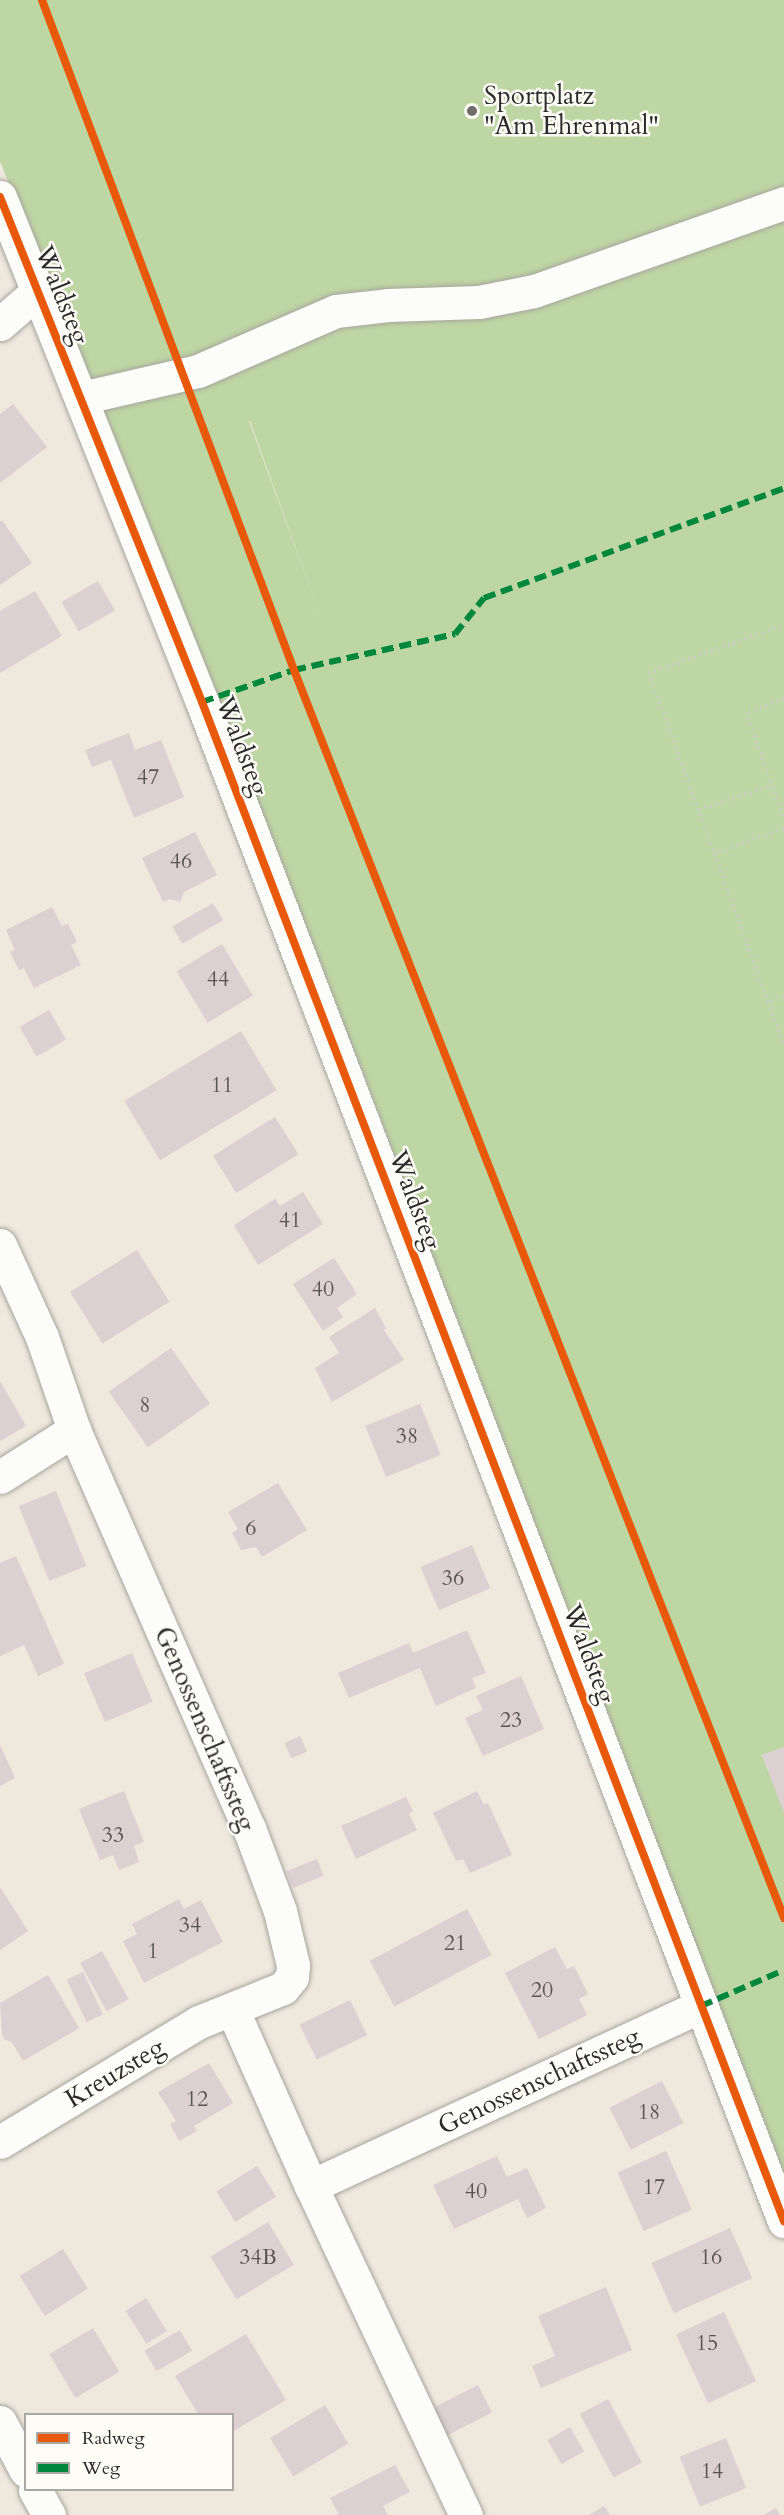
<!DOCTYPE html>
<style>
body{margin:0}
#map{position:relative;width:784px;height:2515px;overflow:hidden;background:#eee8dd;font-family:Cardo,serif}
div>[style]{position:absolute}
.green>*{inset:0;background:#bed5a4}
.building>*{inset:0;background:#ddd0d3;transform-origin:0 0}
.path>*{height:4px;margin-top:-2px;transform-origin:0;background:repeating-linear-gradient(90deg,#cbcac8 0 1.5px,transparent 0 6px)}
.roads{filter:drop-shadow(0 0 2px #a8a49e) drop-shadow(0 0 2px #a8a49e)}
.minor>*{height:33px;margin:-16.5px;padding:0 16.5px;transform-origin:16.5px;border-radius:16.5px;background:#fcfcfa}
.quiet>*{height:6px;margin-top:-3px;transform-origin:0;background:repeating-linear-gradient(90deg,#00873e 0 12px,transparent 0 18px)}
.cycleway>*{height:8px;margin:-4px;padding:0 4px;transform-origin:4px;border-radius:4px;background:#e8590c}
.dots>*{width:16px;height:16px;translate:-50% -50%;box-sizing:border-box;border:3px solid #fdfcf7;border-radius:50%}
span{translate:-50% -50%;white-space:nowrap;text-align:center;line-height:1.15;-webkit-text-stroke:5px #fdfcf7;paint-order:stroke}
.number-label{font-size:22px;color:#585455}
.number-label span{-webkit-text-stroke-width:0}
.poi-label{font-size:26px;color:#2b2b2b}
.left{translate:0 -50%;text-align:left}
.street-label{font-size:26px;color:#2b2b2b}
.legend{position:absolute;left:24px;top:2413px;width:210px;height:78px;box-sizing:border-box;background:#fdfcf7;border:2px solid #a9a8a5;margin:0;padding:8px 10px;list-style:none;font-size:18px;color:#2b2b2b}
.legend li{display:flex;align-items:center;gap:12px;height:30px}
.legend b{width:30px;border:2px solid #a9a8a5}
</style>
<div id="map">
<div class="green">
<i style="clip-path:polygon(evenodd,0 0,784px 0,784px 1747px,762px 1755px,784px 1810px,784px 2189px,366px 1081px,0 161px,0 0,249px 421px,250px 421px,323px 623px,249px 421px)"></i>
</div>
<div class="building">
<i style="clip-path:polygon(13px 404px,47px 447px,0 483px,0 414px)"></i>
<i style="clip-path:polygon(2px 520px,32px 563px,0 585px,0 522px)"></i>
<i style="left:98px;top:581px;width:34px;height:42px;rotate:60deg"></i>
<i style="clip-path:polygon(35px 591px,62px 636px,0 673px,0 611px)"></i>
<i style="clip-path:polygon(129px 733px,135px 750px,161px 740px,184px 797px,134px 818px,111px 760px,92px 767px,85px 750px)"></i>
<i style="clip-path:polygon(195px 832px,217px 875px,184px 892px,180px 902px,170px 899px,163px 902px,142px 858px)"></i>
<i style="left:213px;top:903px;width:20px;height:47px;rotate:60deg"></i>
<i style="clip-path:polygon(52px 907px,62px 926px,68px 924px,77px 942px,71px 945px,81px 965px,34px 988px,24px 968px,19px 970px,10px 952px,15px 950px,6px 930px)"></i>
<i style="left:222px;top:944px;width:60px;height:53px;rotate:59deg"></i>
<i style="left:49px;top:1010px;width:34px;height:34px;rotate:60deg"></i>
<i style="left:241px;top:1031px;width:69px;height:136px;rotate:59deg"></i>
<i style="left:275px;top:1117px;width:44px;height:73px;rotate:58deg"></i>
<i style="clip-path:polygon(303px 1192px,323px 1224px,258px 1265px,234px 1225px,275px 1199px,280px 1206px)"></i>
<i style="left:137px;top:1250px;width:61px;height:79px;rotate:58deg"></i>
<i style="clip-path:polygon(334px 1258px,357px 1294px,337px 1308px,343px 1317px,323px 1331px,293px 1284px)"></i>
<i style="clip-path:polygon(375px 1308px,386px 1328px,384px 1330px,404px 1360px,332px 1402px,315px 1368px,339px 1353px,329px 1337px)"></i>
<i style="left:171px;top:1348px;width:68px;height:76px;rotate:55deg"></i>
<i style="clip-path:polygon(0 1381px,26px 1426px,0 1441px)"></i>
<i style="left:420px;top:1404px;width:55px;height:59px;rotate:68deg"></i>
<i style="clip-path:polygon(278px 1483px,307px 1530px,262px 1557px,256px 1547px,241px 1550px,232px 1533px,238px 1529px,228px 1512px)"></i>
<i style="left:56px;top:1491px;width:81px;height:40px;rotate:68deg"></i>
<i style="left:472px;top:1545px;width:47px;height:56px;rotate:67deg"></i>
<i style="clip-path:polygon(16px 1556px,64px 1664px,38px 1676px,24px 1645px,0 1656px,0 1563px)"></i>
<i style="clip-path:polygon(467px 1630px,486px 1673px,472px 1678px,476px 1688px,436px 1706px,420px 1668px,349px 1698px,338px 1673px,409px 1643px,413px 1653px)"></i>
<i style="left:132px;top:1653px;width:53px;height:52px;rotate:67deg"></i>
<i style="clip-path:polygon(521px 1676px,544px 1729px,483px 1756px,465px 1718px,483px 1710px,476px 1696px)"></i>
<i style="left:300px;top:1736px;width:17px;height:17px;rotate:66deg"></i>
<i style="clip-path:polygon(0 1745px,15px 1778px,0 1786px)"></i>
<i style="clip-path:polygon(784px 1747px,784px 1813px,762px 1755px)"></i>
<i style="clip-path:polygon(124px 1791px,144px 1842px,134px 1846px,139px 1862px,119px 1870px,113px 1855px,100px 1860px,79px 1809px)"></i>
<i style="clip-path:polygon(477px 1791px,484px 1805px,488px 1803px,512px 1855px,470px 1873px,463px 1859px,456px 1861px,433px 1813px)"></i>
<i style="clip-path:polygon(406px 1797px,413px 1811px,409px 1814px,417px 1830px,356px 1859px,341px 1826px)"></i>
<i style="left:317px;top:1859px;width:18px;height:33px;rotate:68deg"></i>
<i style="clip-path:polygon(0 1887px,28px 1931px,0 1950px)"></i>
<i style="clip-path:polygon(179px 1899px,184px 1909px,201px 1900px,223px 1942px,144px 1983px,123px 1941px,137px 1934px,132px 1924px)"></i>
<i style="left:467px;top:1909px;width:52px;height:110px;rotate:62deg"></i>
<i style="clip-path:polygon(555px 1947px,567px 1969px,574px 1966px,588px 1994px,579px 1999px,587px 2015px,539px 2039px,505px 1973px)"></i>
<i style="left:102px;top:1951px;width:55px;height:25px;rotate:61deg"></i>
<i style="left:83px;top:1972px;width:47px;height:18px;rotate:65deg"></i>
<i style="clip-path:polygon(48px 1975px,79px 2028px,23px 2061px,12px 2042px,5px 2040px,2px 2034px,0 2003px)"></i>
<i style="left:350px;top:2000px;width:39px;height:56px;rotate:64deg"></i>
<i style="clip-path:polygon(209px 2063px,233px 2103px,194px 2126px,197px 2131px,179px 2141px,170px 2124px,176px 2121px,158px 2092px)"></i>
<i style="left:662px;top:2081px;width:47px;height:59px;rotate:63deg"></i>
<i style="left:666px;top:2151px;width:64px;height:53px;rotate:66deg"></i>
<i style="clip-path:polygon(497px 2156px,507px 2177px,527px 2168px,546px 2208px,527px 2218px,518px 2199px,454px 2229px,433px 2185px)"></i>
<i style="left:257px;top:2166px;width:36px;height:48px;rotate:58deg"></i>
<i style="left:268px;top:2222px;width:50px;height:67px;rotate:59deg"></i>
<i style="left:730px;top:2228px;width:55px;height:86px;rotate:66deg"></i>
<i style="left:63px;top:2249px;width:47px;height:51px;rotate:58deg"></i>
<i style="clip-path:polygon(606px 2287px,632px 2350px,541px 2388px,532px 2366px,555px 2356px,538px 2316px)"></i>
<i style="left:146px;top:2298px;width:39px;height:24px;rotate:58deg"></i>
<i style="left:724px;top:2312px;width:76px;height:53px;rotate:65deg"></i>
<i style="left:93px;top:2328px;width:51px;height:51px;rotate:59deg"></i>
<i style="left:180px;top:2330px;width:24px;height:41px;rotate:60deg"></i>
<i style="clip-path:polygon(246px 2334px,286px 2400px,232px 2432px,232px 2414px,198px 2414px,175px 2376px)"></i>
<i style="left:478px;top:2385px;width:31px;height:51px;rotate:63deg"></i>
<i style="left:608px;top:2399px;width:72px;height:32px;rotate:62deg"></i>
<i style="left:325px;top:2405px;width:45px;height:64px;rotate:59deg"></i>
<i style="left:570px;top:2427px;width:28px;height:26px;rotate:60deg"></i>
<i style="left:726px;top:2438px;width:54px;height:50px;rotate:68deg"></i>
<i style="clip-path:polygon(395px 2465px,410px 2492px,383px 2506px,388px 2515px,339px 2515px,330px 2498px)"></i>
<i style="clip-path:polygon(604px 2506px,610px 2515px,589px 2515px)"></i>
<i style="clip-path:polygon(776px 2508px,780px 2515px,764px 2515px)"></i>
</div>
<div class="path">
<i style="left:784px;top:699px;width:40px;rotate:159.8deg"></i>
<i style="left:746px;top:713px;width:113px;rotate:70.3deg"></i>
<i style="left:699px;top:810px;width:77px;rotate:-18.9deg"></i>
<i style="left:714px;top:854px;width:75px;rotate:-20.4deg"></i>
<i style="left:784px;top:997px;width:17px;rotate:163deg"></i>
<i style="left:768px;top:1002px;width:47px;rotate:70deg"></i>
<i style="left:768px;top:1002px;width:350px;rotate:-109.9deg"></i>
<i style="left:649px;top:673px;width:143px;rotate:-19.6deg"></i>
</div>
<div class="roads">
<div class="minor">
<i style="left:0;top:197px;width:544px;rotate:68.2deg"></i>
<i style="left:202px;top:702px;width:1627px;rotate:69.04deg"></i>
<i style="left:0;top:324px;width:50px;rotate:-41deg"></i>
<i style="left:81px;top:398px;width:120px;rotate:-13deg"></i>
<i style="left:198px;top:371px;width:150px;rotate:-23.5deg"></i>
<i style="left:336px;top:311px;width:52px;rotate:-6.6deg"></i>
<i style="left:388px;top:305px;width:91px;rotate:-1.9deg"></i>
<i style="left:479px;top:302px;width:56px;rotate:-11.3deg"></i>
<i style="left:534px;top:291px;width:265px;rotate:-19.4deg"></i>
<i style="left:0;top:1245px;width:101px;rotate:65.5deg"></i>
<i style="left:42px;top:1337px;width:98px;rotate:71deg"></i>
<i style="left:74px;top:1430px;width:435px;rotate:66.3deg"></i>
<i style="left:249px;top:1828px;width:89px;rotate:69.5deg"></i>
<i style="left:280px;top:1911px;width:56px;rotate:76.5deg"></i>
<i style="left:293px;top:1965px;width:12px;rotate:95deg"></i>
<i style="left:292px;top:1977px;width:14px;rotate:129deg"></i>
<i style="left:283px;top:1988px;width:91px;rotate:158deg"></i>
<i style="left:199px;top:2022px;width:232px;rotate:148.9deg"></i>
<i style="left:0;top:1477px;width:88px;rotate:-32.4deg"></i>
<i style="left:233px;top:2011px;width:192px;rotate:66deg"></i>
<i style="left:311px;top:2186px;width:364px;rotate:64.8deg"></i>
<i style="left:311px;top:2186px;width:430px;rotate:-24.8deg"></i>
<i style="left:0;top:2422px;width:55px;rotate:62deg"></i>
<i style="left:35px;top:2490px;width:29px;rotate:61deg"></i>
</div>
</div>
<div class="quiet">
<i style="left:202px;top:702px;width:97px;rotate:-19.2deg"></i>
<i style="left:294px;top:670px;width:165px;rotate:-12.6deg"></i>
<i style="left:455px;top:634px;width:46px;rotate:-51.1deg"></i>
<i style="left:484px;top:598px;width:320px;rotate:-20.1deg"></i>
<i style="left:701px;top:2006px;width:90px;rotate:-23.4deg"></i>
</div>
<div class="cycleway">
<i style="left:42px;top:0;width:716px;rotate:69.39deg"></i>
<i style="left:294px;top:670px;width:1341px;rotate:68.56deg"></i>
<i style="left:0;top:197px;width:544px;rotate:68.2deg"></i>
<i style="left:202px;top:702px;width:1627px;rotate:69.04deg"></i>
</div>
<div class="dots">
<i style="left:472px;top:111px;background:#6f6d69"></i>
</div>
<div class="number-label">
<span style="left:148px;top:778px">47</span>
<span style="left:181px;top:862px">46</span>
<span style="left:218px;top:980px">44</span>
<span style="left:222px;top:1086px">11</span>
<span style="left:290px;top:1221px">41</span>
<span style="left:323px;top:1290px">40</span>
<span style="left:145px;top:1406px">8</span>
<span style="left:407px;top:1437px">38</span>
<span style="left:251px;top:1529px">6</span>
<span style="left:453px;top:1579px">36</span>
<span style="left:511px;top:1721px">23</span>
<span style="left:113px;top:1836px">33</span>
<span style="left:190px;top:1926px">34</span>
<span style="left:455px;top:1944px">21</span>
<span style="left:153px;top:1952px">1</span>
<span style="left:542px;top:1991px">20</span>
<span style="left:197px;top:2100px">12</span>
<span style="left:649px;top:2113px">18</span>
<span style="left:654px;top:2188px">17</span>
<span style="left:476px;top:2192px">40</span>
<span style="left:258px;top:2258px">34B</span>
<span style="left:711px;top:2258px">16</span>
<span style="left:707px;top:2344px">15</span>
<span style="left:712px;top:2472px">14</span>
</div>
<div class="poi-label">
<span class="left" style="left:484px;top:111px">Sportplatz<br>"Am Ehrenmal"</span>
</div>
<div class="street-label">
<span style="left:62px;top:295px;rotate:68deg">Waldsteg</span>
<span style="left:242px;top:746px;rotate:69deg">Waldsteg</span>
<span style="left:415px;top:1200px;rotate:69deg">Waldsteg</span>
<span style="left:589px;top:1654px;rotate:69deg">Waldsteg</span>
<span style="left:205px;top:1729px;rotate:67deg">Genossenschaftssteg</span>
<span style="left:115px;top:2073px;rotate:-31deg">Kreuzsteg</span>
<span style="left:539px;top:2081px;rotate:-25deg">Genossenschaftssteg</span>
</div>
<ul class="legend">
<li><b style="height:8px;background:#e8590c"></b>Radweg</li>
<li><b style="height:8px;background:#00873e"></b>Weg</li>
</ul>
</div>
